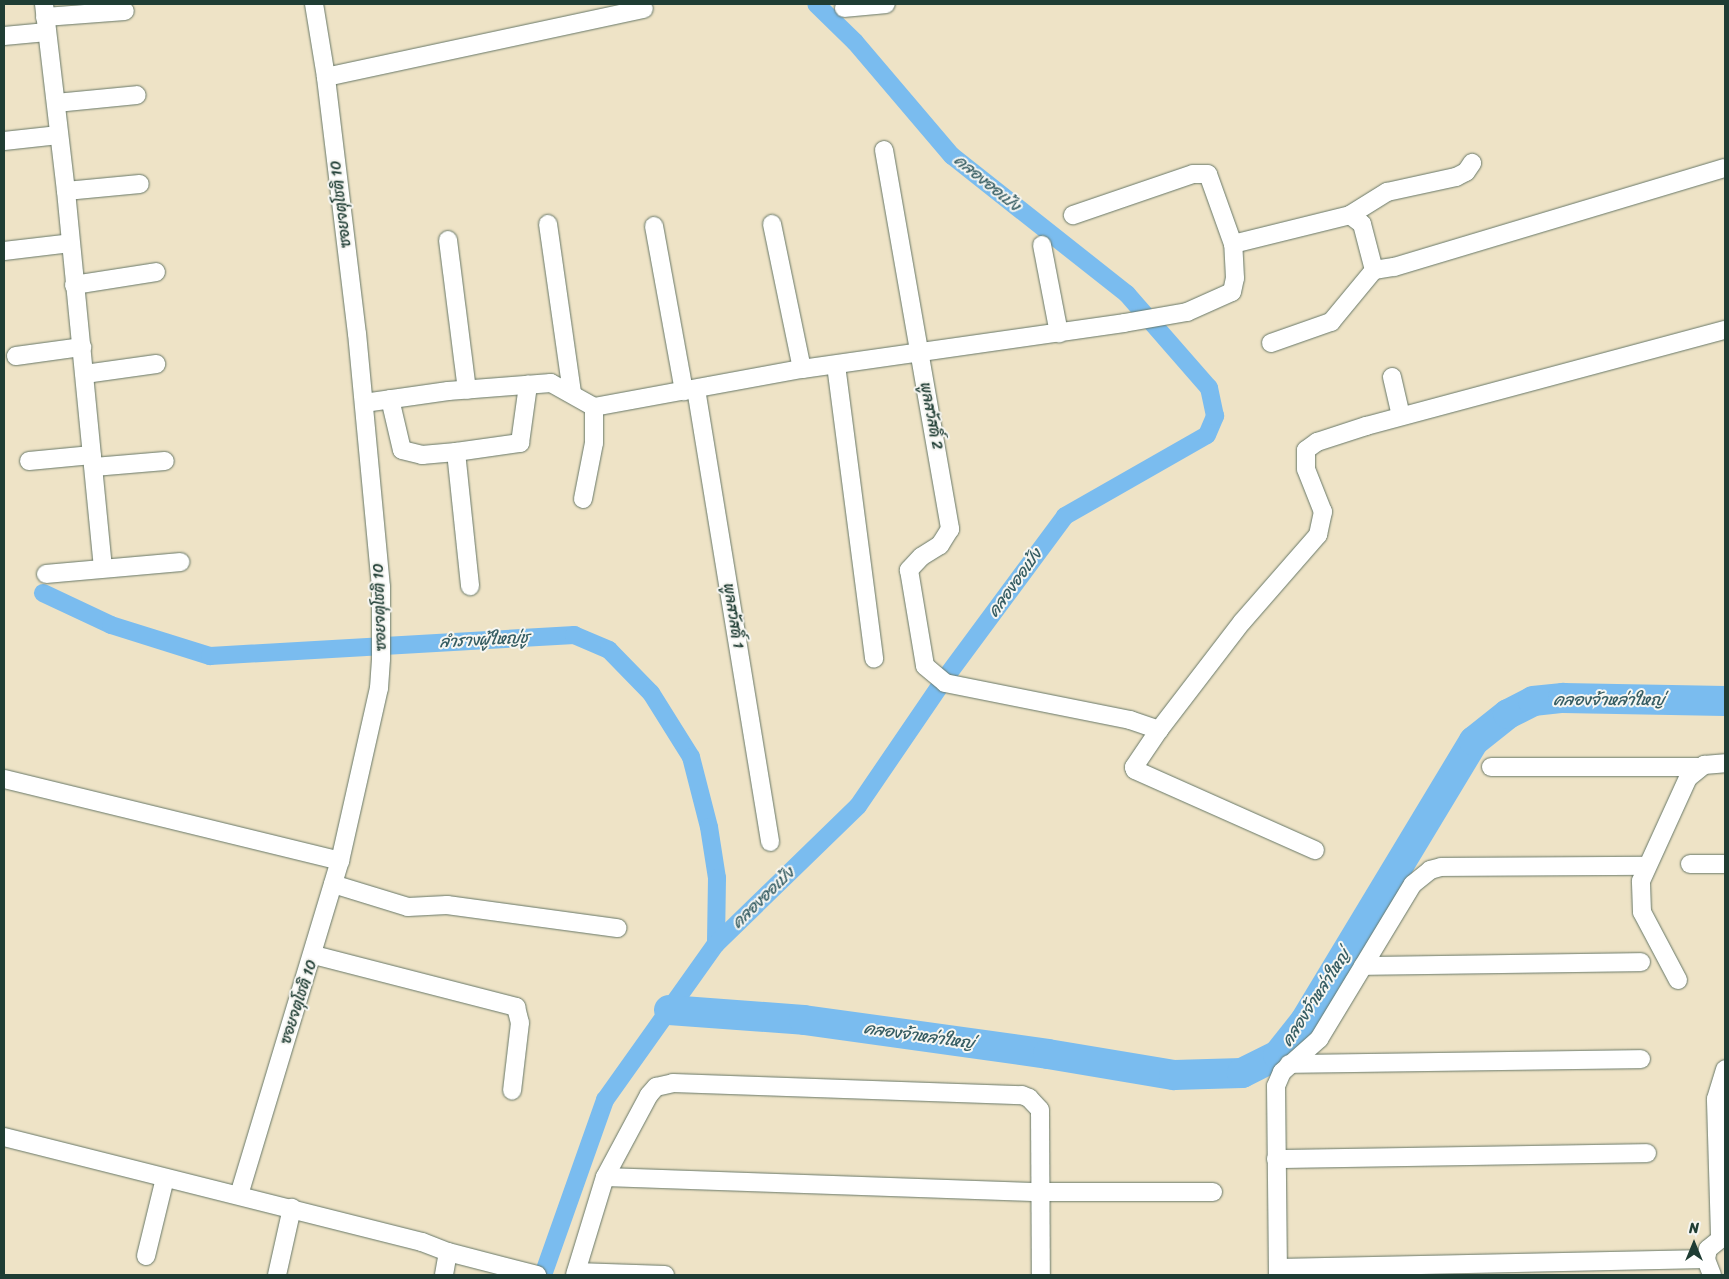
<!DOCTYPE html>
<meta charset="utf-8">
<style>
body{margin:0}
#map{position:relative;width:1729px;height:1279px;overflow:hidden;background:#eee3c6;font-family:Sriracha,"Playpen Sans Thai",sans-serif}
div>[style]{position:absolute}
.canal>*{height:18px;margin:-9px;padding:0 9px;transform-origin:9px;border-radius:9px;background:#7abcef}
.river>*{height:30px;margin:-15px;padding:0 15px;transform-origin:15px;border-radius:15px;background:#7abcef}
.roads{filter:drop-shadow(0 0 1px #677767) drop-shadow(0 0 1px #677767)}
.minor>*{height:18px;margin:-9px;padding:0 9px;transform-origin:9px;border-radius:9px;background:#fff}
span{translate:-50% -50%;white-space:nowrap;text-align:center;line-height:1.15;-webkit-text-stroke:4px #f6f6f2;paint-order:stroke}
.street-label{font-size:15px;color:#1f3d34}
.water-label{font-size:16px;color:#365d63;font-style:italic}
.frame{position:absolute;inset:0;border:5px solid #1f3d34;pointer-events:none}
.north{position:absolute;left:1669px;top:1219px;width:50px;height:50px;-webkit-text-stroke:4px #f6f6f2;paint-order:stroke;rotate:0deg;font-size:14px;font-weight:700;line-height:20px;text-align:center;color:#1f3d34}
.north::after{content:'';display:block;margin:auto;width:18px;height:22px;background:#1f3d34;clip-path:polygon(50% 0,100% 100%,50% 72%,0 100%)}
</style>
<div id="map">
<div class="canal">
<i style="left:43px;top:593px;width:75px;rotate:25.2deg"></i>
<i style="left:111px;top:625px;width:104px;rotate:17.4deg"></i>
<i style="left:210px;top:656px;width:365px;rotate:-3.3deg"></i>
<i style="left:574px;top:635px;width:38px;rotate:23deg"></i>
<i style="left:609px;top:650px;width:60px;rotate:45.7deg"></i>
<i style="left:651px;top:693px;width:75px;rotate:58deg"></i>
<i style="left:691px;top:757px;width:72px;rotate:75.6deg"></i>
<i style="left:709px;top:827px;width:52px;rotate:81.1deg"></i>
<i style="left:717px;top:878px;width:66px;rotate:90.9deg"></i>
<i style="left:543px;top:1275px;width:186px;rotate:-70.5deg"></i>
<i style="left:605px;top:1100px;width:191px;rotate:-54.6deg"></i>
<i style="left:716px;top:944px;width:198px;rotate:-44.2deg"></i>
<i style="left:858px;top:806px;width:156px;rotate:-55.7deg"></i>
<i style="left:946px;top:677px;width:200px;rotate:-53.5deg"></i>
<i style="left:1065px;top:516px;width:163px;rotate:-29.7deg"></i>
<i style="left:1207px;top:435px;width:21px;rotate:-67deg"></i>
<i style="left:1215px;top:416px;width:29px;rotate:-102deg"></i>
<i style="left:1209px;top:388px;width:125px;rotate:-131.1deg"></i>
<i style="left:1127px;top:294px;width:223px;rotate:-141.7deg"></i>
<i style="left:952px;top:156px;width:150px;rotate:-130.4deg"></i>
<i style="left:855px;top:42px;width:54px;rotate:-135.7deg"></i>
</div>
<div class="river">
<i style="left:669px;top:1010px;width:135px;rotate:4.2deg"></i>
<i style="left:804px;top:1020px;width:246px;rotate:7.9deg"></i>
<i style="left:1048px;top:1054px;width:128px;rotate:9.5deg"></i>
<i style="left:1174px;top:1075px;width:68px;rotate:-1.7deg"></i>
<i style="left:1242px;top:1073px;width:40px;rotate:-26.6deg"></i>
<i style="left:1278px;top:1055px;width:43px;rotate:-51.5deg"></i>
<i style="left:1305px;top:1021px;width:327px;rotate:-58.9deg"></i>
<i style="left:1474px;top:741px;width:43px;rotate:-38.5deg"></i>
<i style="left:1508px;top:714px;width:28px;rotate:-27deg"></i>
<i style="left:1533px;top:701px;width:30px;rotate:-6deg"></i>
<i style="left:1563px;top:698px;width:162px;rotate:1.1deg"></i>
</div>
<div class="roads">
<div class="minor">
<i style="left:44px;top:4px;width:188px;rotate:83.3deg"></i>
<i style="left:66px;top:191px;width:378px;rotate:84.4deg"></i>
<i style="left:844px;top:8px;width:42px;rotate:-5.4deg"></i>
<i style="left:45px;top:17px;width:80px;rotate:-4.3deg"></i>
<i style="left:4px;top:36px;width:43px;rotate:-5.3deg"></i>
<i style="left:326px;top:77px;width:325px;rotate:-12.1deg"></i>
<i style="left:56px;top:103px;width:81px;rotate:-5.6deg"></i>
<i style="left:4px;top:141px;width:55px;rotate:-6.2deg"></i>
<i style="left:884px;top:150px;width:385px;rotate:80.1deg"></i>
<i style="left:950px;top:529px;width:19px;rotate:122deg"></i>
<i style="left:940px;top:545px;width:22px;rotate:148deg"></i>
<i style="left:921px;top:557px;width:18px;rotate:133deg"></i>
<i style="left:909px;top:570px;width:97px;rotate:80.5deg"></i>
<i style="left:925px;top:666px;width:26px;rotate:40deg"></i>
<i style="left:945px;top:683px;width:189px;rotate:11.3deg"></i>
<i style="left:1130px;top:720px;width:31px;rotate:19deg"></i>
<i style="left:1159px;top:730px;width:136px;rotate:-52.5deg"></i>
<i style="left:1242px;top:622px;width:116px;rotate:-48.9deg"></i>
<i style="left:1318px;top:535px;width:24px;rotate:-78deg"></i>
<i style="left:1323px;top:512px;width:46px;rotate:-111.6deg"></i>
<i style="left:1306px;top:469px;width:19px;rotate:-90deg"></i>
<i style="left:1306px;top:450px;width:14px;rotate:-36deg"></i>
<i style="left:1317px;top:442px;width:52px;rotate:-18.1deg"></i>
<i style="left:1366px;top:426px;width:372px;rotate:-15deg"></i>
<i style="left:66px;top:191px;width:74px;rotate:-5.4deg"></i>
<i style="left:1350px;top:215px;width:15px;rotate:37deg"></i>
<i style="left:1362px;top:224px;width:48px;rotate:75.4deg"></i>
<i style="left:548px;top:224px;width:171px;rotate:81.9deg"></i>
<i style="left:772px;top:224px;width:148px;rotate:78.3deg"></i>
<i style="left:654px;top:226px;width:168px;rotate:79.7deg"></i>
<i style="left:448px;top:240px;width:151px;rotate:82.8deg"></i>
<i style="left:1233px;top:244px;width:121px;rotate:-13.9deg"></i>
<i style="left:1350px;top:215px;width:44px;rotate:-31.9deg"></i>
<i style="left:1387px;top:192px;width:71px;rotate:-12.3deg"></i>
<i style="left:1456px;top:177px;width:11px;rotate:-27deg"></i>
<i style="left:1466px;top:172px;width:11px;rotate:-56deg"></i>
<i style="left:1042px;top:245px;width:90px;rotate:79.1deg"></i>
<i style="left:4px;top:251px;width:67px;rotate:-6.8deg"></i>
<i style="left:74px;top:285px;width:83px;rotate:-9deg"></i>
<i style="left:1271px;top:343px;width:64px;rotate:-19.3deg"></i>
<i style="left:1331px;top:322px;width:67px;rotate:-50.4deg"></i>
<i style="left:1374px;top:270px;width:20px;rotate:-9deg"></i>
<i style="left:1394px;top:267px;width:345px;rotate:-16.7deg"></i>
<i style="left:16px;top:356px;width:67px;rotate:-7.8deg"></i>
<i style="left:836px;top:365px;width:296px;rotate:82.6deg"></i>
<i style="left:85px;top:374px;width:72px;rotate:-8deg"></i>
<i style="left:1392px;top:377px;width:40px;rotate:77deg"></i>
<i style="left:696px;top:389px;width:459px;rotate:80.7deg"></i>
<i style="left:390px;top:399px;width:52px;rotate:76.8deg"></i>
<i style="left:402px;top:450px;width:21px;rotate:14deg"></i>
<i style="left:422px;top:455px;width:34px;rotate:-5deg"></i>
<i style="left:456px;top:452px;width:65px;rotate:-8deg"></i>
<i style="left:520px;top:443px;width:59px;rotate:-82.1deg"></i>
<i style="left:364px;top:403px;width:85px;rotate:-8.1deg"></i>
<i style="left:448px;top:391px;width:103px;rotate:-4.4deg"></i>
<i style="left:551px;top:383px;width:49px;rotate:29.2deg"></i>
<i style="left:594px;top:407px;width:211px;rotate:-10.4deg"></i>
<i style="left:802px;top:369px;width:325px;rotate:-8.1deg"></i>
<i style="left:1124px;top:323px;width:64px;rotate:-9.9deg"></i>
<i style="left:1187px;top:312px;width:49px;rotate:-24deg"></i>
<i style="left:1232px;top:292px;width:14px;rotate:-78deg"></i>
<i style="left:1235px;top:278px;width:34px;rotate:-93deg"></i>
<i style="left:1233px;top:244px;width:74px;rotate:-109.7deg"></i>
<i style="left:1208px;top:174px;width:15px;rotate:180deg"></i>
<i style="left:1193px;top:174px;width:127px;rotate:161.1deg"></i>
<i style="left:456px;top:452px;width:135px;rotate:84deg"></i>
<i style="left:29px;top:461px;width:63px;rotate:-5.4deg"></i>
<i style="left:94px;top:467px;width:71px;rotate:-4.8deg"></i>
<i style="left:583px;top:499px;width:57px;rotate:-78.9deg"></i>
<i style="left:594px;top:443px;width:36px;rotate:-90deg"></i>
<i style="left:46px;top:574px;width:135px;rotate:-5.1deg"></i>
<i style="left:1159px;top:730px;width:45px;rotate:124deg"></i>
<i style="left:1134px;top:767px;width:3px;rotate:72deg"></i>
<i style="left:1135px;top:770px;width:197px;rotate:24deg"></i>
<i style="left:1491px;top:767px;width:209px"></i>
<i style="left:4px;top:779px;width:346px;rotate:13.7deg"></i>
<i style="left:1690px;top:864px;width:35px"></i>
<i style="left:333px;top:884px;width:78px;rotate:17deg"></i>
<i style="left:408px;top:907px;width:39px;rotate:-3deg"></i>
<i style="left:447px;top:905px;width:172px;rotate:7.7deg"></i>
<i style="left:314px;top:955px;width:209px;rotate:14.4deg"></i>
<i style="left:516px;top:1007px;width:16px;rotate:76deg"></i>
<i style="left:520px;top:1023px;width:68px;rotate:96.7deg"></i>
<i style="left:1363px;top:966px;width:278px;rotate:-0.8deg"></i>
<i style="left:1678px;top:980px;width:77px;rotate:-117.9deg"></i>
<i style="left:1642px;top:912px;width:31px;rotate:-92deg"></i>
<i style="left:1641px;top:881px;width:113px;rotate:-65.5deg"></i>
<i style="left:1688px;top:778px;width:21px;rotate:-39deg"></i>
<i style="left:1704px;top:765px;width:21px;rotate:-5deg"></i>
<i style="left:1289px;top:1064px;width:352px;rotate:-0.8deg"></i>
<i style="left:4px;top:1137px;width:431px;rotate:14.1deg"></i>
<i style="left:422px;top:1242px;width:28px;rotate:21deg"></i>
<i style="left:448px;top:1252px;width:23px;rotate:100deg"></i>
<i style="left:1276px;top:1159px;width:371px;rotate:-0.9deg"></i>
<i style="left:605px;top:1177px;width:435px;rotate:2deg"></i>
<i style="left:1040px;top:1192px;width:173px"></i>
<i style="left:239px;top:1195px;width:349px;rotate:-73.2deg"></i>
<i style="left:340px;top:861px;width:177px;rotate:-77.3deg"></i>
<i style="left:379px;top:688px;width:29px;rotate:-86deg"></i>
<i style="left:381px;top:659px;width:72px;rotate:-90deg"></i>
<i style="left:381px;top:587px;width:254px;rotate:-95.4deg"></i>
<i style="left:357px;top:334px;width:259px;rotate:-96.9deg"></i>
<i style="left:326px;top:77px;width:74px;rotate:-99.3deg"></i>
<i style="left:1720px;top:1236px;width:137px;rotate:-91.7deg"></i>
<i style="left:1716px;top:1099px;width:31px;rotate:-73deg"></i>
<i style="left:448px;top:1252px;width:92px;rotate:14.5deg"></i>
<i style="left:146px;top:1256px;width:80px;rotate:-76.3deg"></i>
<i style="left:1278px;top:1268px;width:428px;rotate:-1.2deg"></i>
<i style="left:576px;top:1272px;width:89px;rotate:1.9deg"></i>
<i style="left:277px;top:1275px;width:69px;rotate:-77.4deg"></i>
<i style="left:575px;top:1275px;width:102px;rotate:-73deg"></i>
<i style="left:605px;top:1177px;width:93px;rotate:-61.8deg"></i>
<i style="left:649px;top:1095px;width:11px;rotate:-49deg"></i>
<i style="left:656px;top:1087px;width:17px;rotate:-13deg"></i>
<i style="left:673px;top:1083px;width:349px;rotate:2deg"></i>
<i style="left:1022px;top:1095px;width:8px;rotate:23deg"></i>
<i style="left:1029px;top:1098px;width:16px;rotate:47deg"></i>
<i style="left:1040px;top:1110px;width:165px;rotate:89.7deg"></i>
<i style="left:1278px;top:1275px;width:189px;rotate:-90.6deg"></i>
<i style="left:1276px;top:1086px;width:15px;rotate:-67deg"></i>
<i style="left:1282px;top:1072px;width:50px;rotate:-41.7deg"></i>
<i style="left:1319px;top:1039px;width:181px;rotate:-58.8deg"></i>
<i style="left:1413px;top:884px;width:22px;rotate:-39deg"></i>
<i style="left:1430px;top:870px;width:11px;rotate:-15deg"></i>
<i style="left:1441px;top:867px;width:206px;rotate:-0.3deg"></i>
<i style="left:1712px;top:1275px;width:17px;rotate:-111deg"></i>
<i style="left:1706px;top:1259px;width:10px;rotate:-79deg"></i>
<i style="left:1708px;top:1249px;width:22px;rotate:-39deg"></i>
</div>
</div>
<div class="street-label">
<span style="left:341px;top:204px;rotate:-97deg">ซอยจตุโชติ 10</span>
<span style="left:931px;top:416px;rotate:79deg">พูลสวัสดิ์ 2</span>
<span style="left:380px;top:607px;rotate:-92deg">ซอยจตุโชติ 10</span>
<span style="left:733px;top:616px;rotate:81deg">พูลสวัสดิ์ 1</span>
<span style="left:299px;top:1002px;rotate:-72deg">ซอยจตุโชติ 10</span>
</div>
<div class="water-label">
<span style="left:987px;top:183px;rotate:39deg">คลองออเป้ง</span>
<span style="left:1015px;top:583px;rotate:-54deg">คลองออเป้ง</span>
<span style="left:484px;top:640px;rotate:-3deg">ลำรางผู้ใหญ่ชู</span>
<span style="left:1609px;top:700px">คลองจ้าหล่าใหญ่</span>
<span style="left:763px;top:898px;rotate:-44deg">คลองออเป้ง</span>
<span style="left:1316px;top:998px;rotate:-57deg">คลองจ้าหล่าใหญ่</span>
<span style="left:919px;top:1036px;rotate:8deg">คลองจ้าหล่าใหญ่</span>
</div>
<div class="frame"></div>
<div class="north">N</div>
</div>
